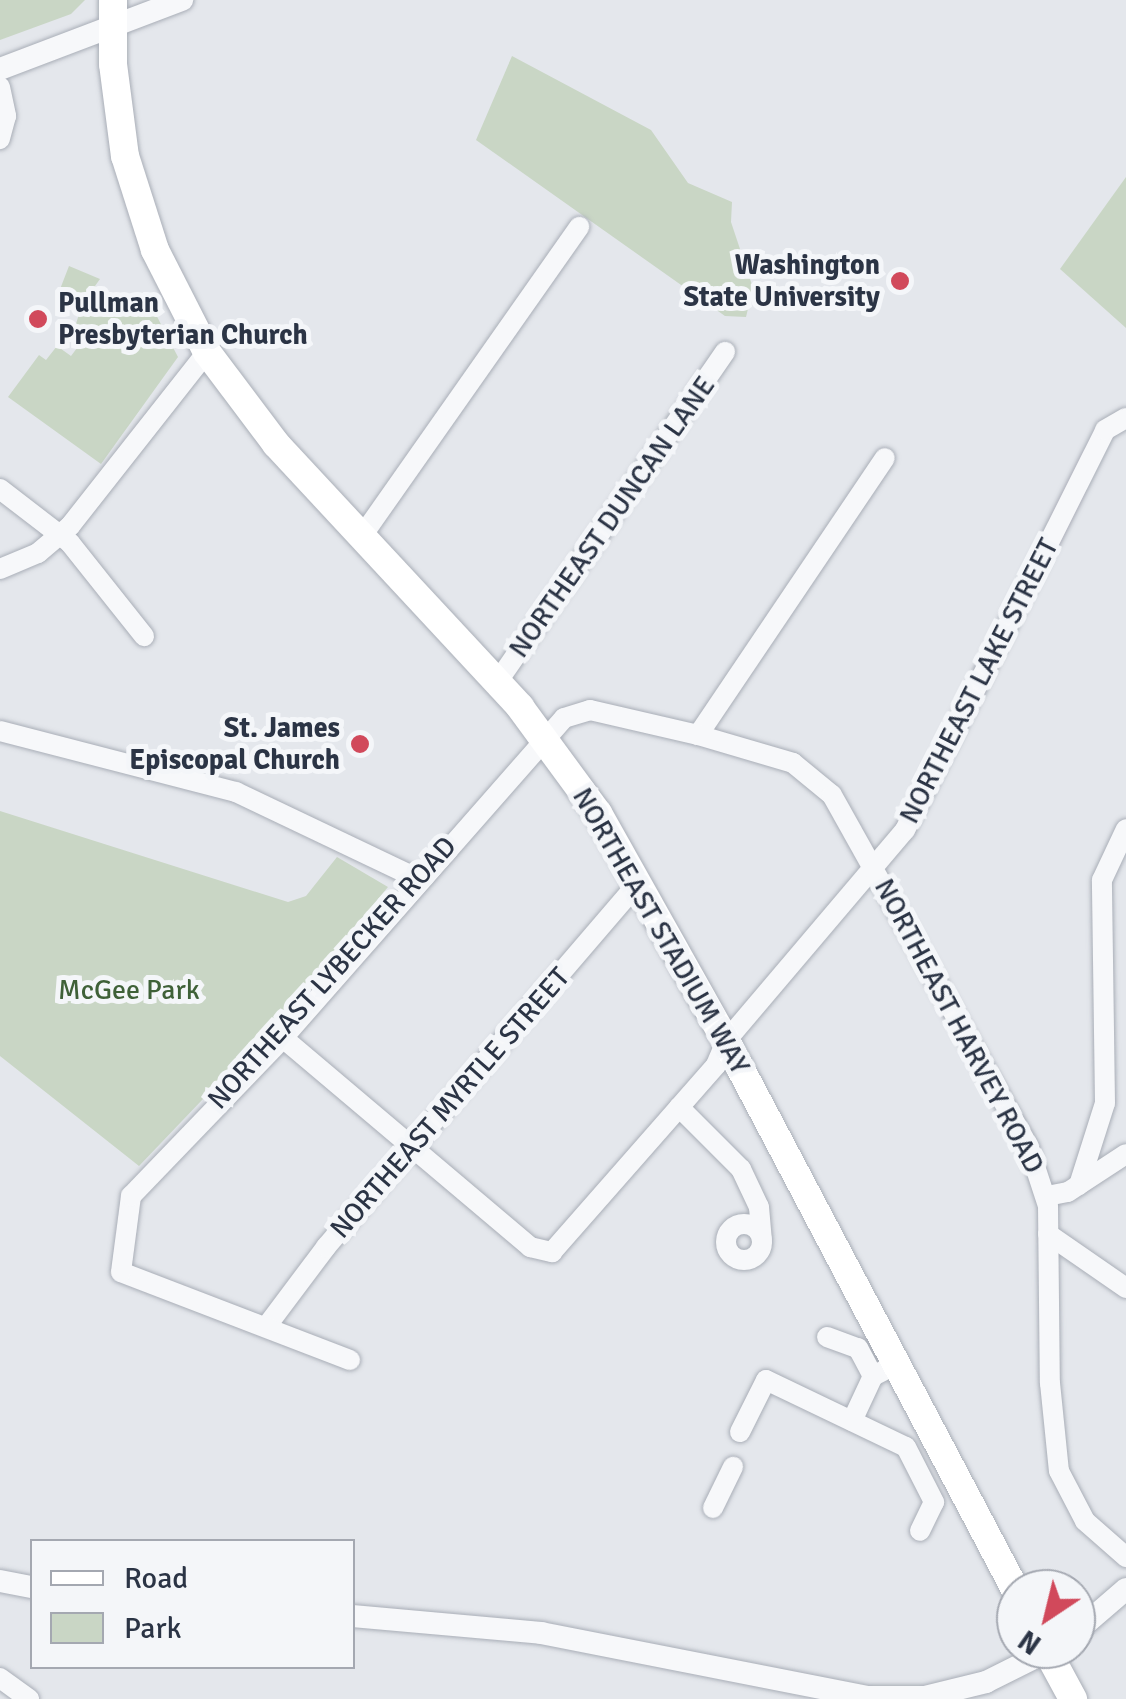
<!DOCTYPE html>
<style>
body{margin:0}
#map{position:relative;width:1126px;height:1699px;overflow:hidden;background:#e4e7ec;font-family:Signika,sans-serif}
div>[style]{position:absolute}
.green>*{inset:0;background:#c9d6c5}
.roads{filter:drop-shadow(0 0 2px #a9aeb7) drop-shadow(0 0 2px #a9aeb7)}
.minor>*{height:20px;margin:-10px;padding:0 10px;transform-origin:10px;border-radius:10px;background:#f7f8fa}
.minor>.ring{margin:-10px;padding:0;box-sizing:content-box;background:none;border:20px solid #f7f8fa;border-radius:50%}
.tertiary>*{height:22px;margin:-11px;padding:0 11px;transform-origin:11px;border-radius:11px;background:#f7f8fa}
.secondary>*{height:28px;margin:-14px;padding:0 14px;transform-origin:14px;border-radius:14px;background:#fff}
.dots>*{width:28px;height:28px;translate:-50% -50%;box-sizing:border-box;border:5px solid #f4f6f9;border-radius:50%}
span{translate:-50% -50%;white-space:nowrap;text-align:center;line-height:1.15;-webkit-text-stroke:10px #f4f6f9;paint-order:stroke}
.poi-label{font-size:28px;color:#2b3445;font-weight:700}
.right{translate:-100% -50%;text-align:right}
.left{translate:0 -50%;text-align:left}
.street-label{font-size:28px;color:#2b3445}
.park-label{font-size:28px;color:#3f6138}
.legend{position:absolute;left:30px;top:1539px;width:325px;height:130px;box-sizing:border-box;background:#f4f6f9;border:2px solid #a4a8b1;margin:0;padding:12px 18px;list-style:none;font-size:30px;color:#2b3445}
.legend li{display:flex;align-items:center;gap:20px;height:50px}
.legend b{width:50px;border:2px solid #a4a8b1}
.north{position:absolute;left:996px;top:1569px;width:100px;height:100px;box-sizing:border-box;background:#f4f6f9;border:2px solid #a4a8b1;border-radius:50%;rotate:215deg;font-size:28px;font-weight:700;line-height:40px;text-align:center;color:#2b3445}
.north::after{content:'';display:block;margin:auto;width:35px;height:45px;background:#d1495b;clip-path:polygon(50% 0,100% 100%,50% 72%,0 100%)}
</style>
<div id="map">
<div class="green">
<i style="clip-path:polygon(0 0,85px 0,71px 14px,0 40px)"></i>
<i style="clip-path:polygon(512px 56px,651px 130px,688px 183px,732px 202px,731px 222px,753px 288px,746px 317px,725px 316px,476px 140px)"></i>
<i style="clip-path:polygon(1126px 177px,1126px 328px,1060px 269px)"></i>
<i style="clip-path:polygon(69px 266px,100px 279px,95px 286px,114px 300px,120px 293px,151px 305px,178px 357px,101px 464px,8px 397px,39px 355px,46px 360px,57px 346px,71px 356px,80px 344px,72px 337px,79px 314px,57px 297px)"></i>
<i style="clip-path:polygon(0 811px,288px 902px,306px 896px,337px 857px,388px 887px,267px 1032px,139px 1166px,0 1056px)"></i>
</div>
<div class="roads">
<div class="minor">
<i style="left:0;top:87px;width:30px;rotate:78deg"></i>
<i style="left:6px;top:116px;width:24px;rotate:105deg"></i>
<i style="left:0;top:489px;width:88px;rotate:37.6deg"></i>
<i style="left:70px;top:543px;width:119px;rotate:51.5deg"></i>
<i style="left:362px;top:536px;width:378px;rotate:-54.9deg"></i>
<i style="left:0;top:569px;width:41px;rotate:-22.8deg"></i>
<i style="left:38px;top:553px;width:42px;rotate:-40.2deg"></i>
<i style="left:70px;top:526px;width:221px;rotate:-51.8deg"></i>
<i style="left:498px;top:681px;width:400px;rotate:-55.4deg"></i>
<i style="left:0;top:731px;width:244px;rotate:14.5deg"></i>
<i style="left:236px;top:792px;width:202px;rotate:25.5deg"></i>
<i style="left:698px;top:735px;width:334px;rotate:-56deg"></i>
<i style="left:283px;top:1038px;width:324px;rotate:40.2deg"></i>
<i style="left:530px;top:1247px;width:23px;rotate:13deg"></i>
<i style="left:552px;top:1252px;width:249px;rotate:-48.7deg"></i>
<i style="left:716px;top:1065px;width:26px;rotate:-67deg"></i>
<i style="left:726px;top:1041px;width:277px;rotate:-49.7deg"></i>
<i style="left:905px;top:830px;width:447px;rotate:-63.4deg"></i>
<i style="left:1105px;top:430px;width:24px;rotate:-30deg"></i>
<i style="left:679px;top:1107px;width:88px;rotate:45deg"></i>
<i style="left:741px;top:1169px;width:42px;rotate:64.7deg"></i>
<i style="left:759px;top:1207px;width:34px;rotate:85deg"></i>
<i style="left:1079px;top:1185px;width:86px;rotate:-72.4deg"></i>
<i style="left:1105px;top:1103px;width:223px;rotate:-90.8deg"></i>
<i style="left:1102px;top:880px;width:56px;rotate:-64.8deg"></i>
<i style="left:1047px;top:1196px;width:21px;rotate:-11deg"></i>
<i style="left:1068px;top:1192px;width:69px;rotate:-33.2deg"></i>
<i class="ring" style="left:726px;top:1224px;width:16px;height:16px"></i>
<i style="left:1048px;top:1234px;width:95px;rotate:34.7deg"></i>
<i style="left:266px;top:1327px;width:100px;rotate:-53.1deg"></i>
<i style="left:326px;top:1247px;width:481px;rotate:-49.4deg"></i>
<i style="left:827px;top:1337px;width:33px;rotate:20deg"></i>
<i style="left:858px;top:1348px;width:32px;rotate:62deg"></i>
<i style="left:350px;top:1360px;width:245px;rotate:-159deg"></i>
<i style="left:121px;top:1272px;width:77px;rotate:-82.5deg"></i>
<i style="left:131px;top:1196px;width:219px;rotate:-46.1deg"></i>
<i style="left:283px;top:1038px;width:426px;rotate:-48.7deg"></i>
<i style="left:564px;top:718px;width:27px;rotate:-17deg"></i>
<i style="left:590px;top:710px;width:111px;rotate:13deg"></i>
<i style="left:698px;top:735px;width:99px;rotate:16.4deg"></i>
<i style="left:793px;top:763px;width:50px;rotate:39.4deg"></i>
<i style="left:832px;top:795px;width:404px;rotate:60.8deg"></i>
<i style="left:1029px;top:1148px;width:61px;rotate:71.9deg"></i>
<i style="left:1048px;top:1206px;width:177px;rotate:89.4deg"></i>
<i style="left:1050px;top:1383px;width:88px;rotate:84.2deg"></i>
<i style="left:1059px;top:1471px;width:56px;rotate:62.5deg"></i>
<i style="left:1085px;top:1521px;width:55px;rotate:41.3deg"></i>
<i style="left:852px;top:1421px;width:50px;rotate:-65deg"></i>
<i style="left:873px;top:1376px;width:29px;rotate:-27deg"></i>
<i style="left:740px;top:1432px;width:58px;rotate:-63.4deg"></i>
<i style="left:766px;top:1380px;width:155px;rotate:25.6deg"></i>
<i style="left:906px;top:1447px;width:62px;rotate:63deg"></i>
<i style="left:934px;top:1502px;width:32px;rotate:116deg"></i>
<i style="left:713px;top:1508px;width:46px;rotate:-64deg"></i>
<i style="left:0;top:1678px;width:36px;rotate:36deg"></i>
</div>
<div class="tertiary">
<i style="left:0;top:69px;width:195px;rotate:-20.8deg"></i>
<i style="left:0;top:1581px;width:33px;rotate:11deg"></i>
<i style="left:352px;top:1616px;width:190px;rotate:5.1deg"></i>
<i style="left:541px;top:1633px;width:333px;rotate:11.1deg"></i>
<i style="left:868px;top:1697px;width:57px"></i>
<i style="left:925px;top:1697px;width:63px;rotate:-13.8deg"></i>
<i style="left:986px;top:1682px;width:74px;rotate:-26.6deg"></i>
<i style="left:1076px;top:1632px;width:66px;rotate:-40.7deg"></i>
</div>
<div class="secondary">
<i style="left:113px;top:0;width:64px;rotate:90deg"></i>
<i style="left:113px;top:64px;width:93px;rotate:82.6deg"></i>
<i style="left:125px;top:156px;width:99px;rotate:72.3deg"></i>
<i style="left:155px;top:250px;width:114px;rotate:63deg"></i>
<i style="left:207px;top:352px;width:115px;rotate:53.1deg"></i>
<i style="left:276px;top:444px;width:359px;rotate:47.1deg"></i>
<i style="left:520px;top:707px;width:132px;rotate:53.7deg"></i>
<i style="left:598px;top:813px;width:261px;rotate:60.7deg"></i>
<i style="left:726px;top:1041px;width:622px;rotate:62.2deg"></i>
<i style="left:1046px;top:1649px;width:57px;rotate:61.6deg"></i>
</div>
</div>
<div class="dots">
<i style="left:900px;top:281px;background:#d1495b"></i>
<i style="left:38px;top:319px;background:#d1495b"></i>
<i style="left:360px;top:744px;background:#d1495b"></i>
</div>
<div class="poi-label">
<span class="right" style="left:880px;top:281px">Washington<br>State University</span>
<span class="left" style="left:58px;top:319px">Pullman<br>Presbyterian Church</span>
<span class="right" style="left:340px;top:744px">St. James<br>Episcopal Church</span>
</div>
<div class="street-label">
<span style="left:612px;top:517px;rotate:-55deg">NORTHEAST DUNCAN LANE</span>
<span style="left:979px;top:681px;rotate:-63deg">NORTHEAST LAKE STREET</span>
<span style="left:661px;top:931px;rotate:60deg">NORTHEAST STADIUM WAY</span>
<span style="left:332px;top:973px;rotate:-48deg">NORTHEAST LYBECKER ROAD</span>
<span style="left:959px;top:1026px;rotate:62deg">NORTHEAST HARVEY ROAD</span>
<span style="left:450px;top:1103px;rotate:-49deg">NORTHEAST MYRTLE STREET</span>
</div>
<div class="park-label">
<span style="left:129px;top:990px">McGee Park</span>
</div>
<ul class="legend">
<li><b style="height:12px;background:#fff"></b>Road</li>
<li><b style="height:28px;background:#c9d6c5"></b>Park</li>
</ul>
<div class="north">N</div>
</div>
